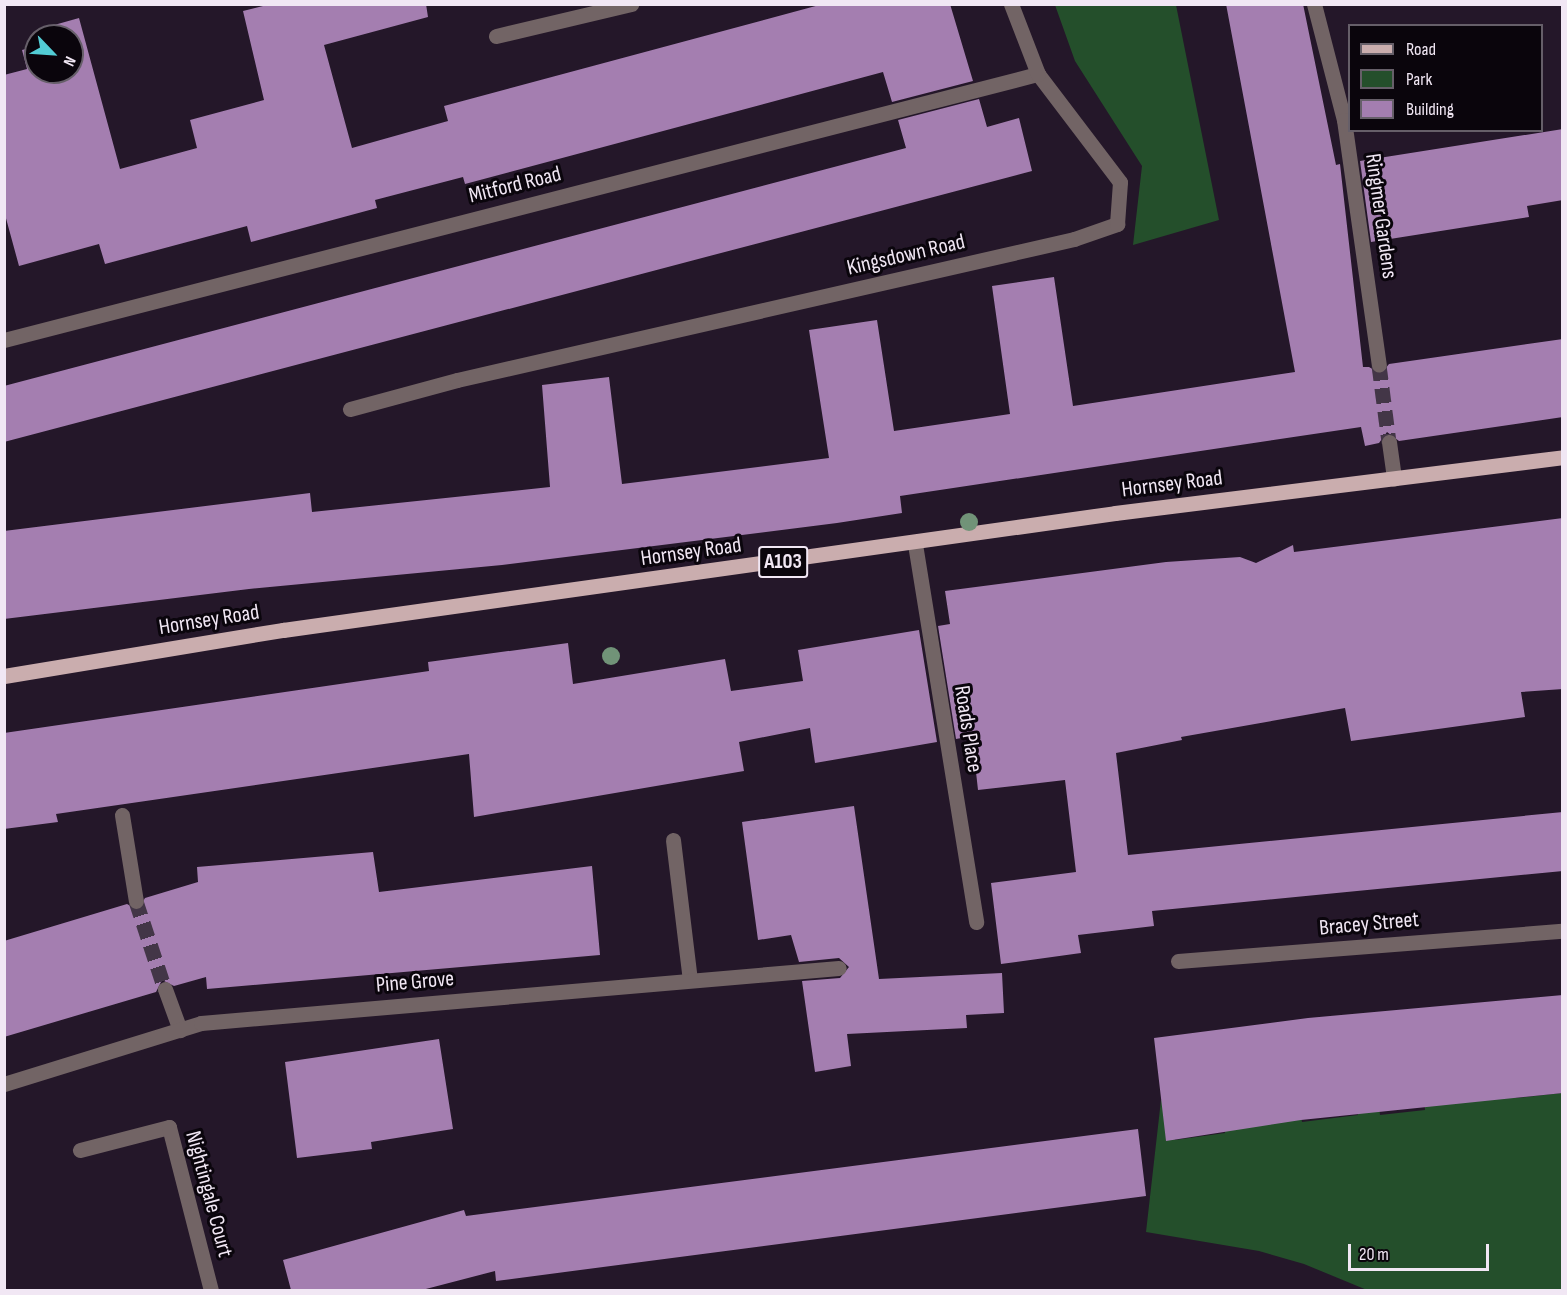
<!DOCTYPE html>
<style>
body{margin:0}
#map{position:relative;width:1567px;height:1295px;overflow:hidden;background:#241729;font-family:"Sofia Sans Condensed",sans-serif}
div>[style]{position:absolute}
.green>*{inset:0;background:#244f2b}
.building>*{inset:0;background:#a47eb0}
.minor-tunnel>*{height:15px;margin-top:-7.5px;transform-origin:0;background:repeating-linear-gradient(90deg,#433647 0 15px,transparent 0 23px)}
.minor>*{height:15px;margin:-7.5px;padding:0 7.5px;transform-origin:7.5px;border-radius:7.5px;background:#726465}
.major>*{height:15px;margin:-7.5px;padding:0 7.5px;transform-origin:7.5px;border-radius:7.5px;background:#caadae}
.trees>*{width:18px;height:18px;margin:-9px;border-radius:50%;background:#719378}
span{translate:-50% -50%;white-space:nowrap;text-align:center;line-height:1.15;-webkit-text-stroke:6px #0a050c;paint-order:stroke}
.shield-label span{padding:2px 4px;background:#0a050c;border:2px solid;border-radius:4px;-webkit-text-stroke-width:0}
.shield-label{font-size:21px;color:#f1e7f4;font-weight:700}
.street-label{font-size:22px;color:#f1e7f4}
.frame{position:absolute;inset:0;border:6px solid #f1e7f4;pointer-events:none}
.legend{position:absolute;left:1348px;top:24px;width:195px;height:108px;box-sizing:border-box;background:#0a050c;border:2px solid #665f69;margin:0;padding:8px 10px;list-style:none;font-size:18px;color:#f1e7f4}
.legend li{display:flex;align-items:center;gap:12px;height:30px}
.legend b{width:30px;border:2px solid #665f69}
.north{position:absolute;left:24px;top:24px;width:60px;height:60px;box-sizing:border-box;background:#0a050c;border:2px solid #665f69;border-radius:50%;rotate:115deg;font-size:16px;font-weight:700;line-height:24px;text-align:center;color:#f1e7f4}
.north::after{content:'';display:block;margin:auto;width:21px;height:27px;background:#52ccd5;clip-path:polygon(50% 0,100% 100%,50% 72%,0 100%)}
.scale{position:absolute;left:1348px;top:1244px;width:141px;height:27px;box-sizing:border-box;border:3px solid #f1e7f4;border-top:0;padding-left:8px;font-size:18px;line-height:21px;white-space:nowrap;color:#f1e7f4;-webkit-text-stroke:4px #0a050c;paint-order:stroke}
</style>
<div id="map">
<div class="green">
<i style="clip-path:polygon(1055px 5px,1176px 5px,1219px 220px,1133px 245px,1142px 166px,1075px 61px)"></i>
<i style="clip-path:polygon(1511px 1061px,1516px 1098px,1562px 1093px,1562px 1290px,1367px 1290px,1304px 1264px,1259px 1251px,1146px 1232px,1161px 1100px,1169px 1099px,1175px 1140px,1225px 1133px,1221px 1088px,1296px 1078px,1302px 1122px,1358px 1115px,1354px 1072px,1375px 1070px,1380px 1115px,1425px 1110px,1421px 1066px)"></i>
</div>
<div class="building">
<i style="clip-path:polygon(271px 4px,426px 4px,428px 17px,324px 45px,352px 148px,448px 121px,444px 106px,823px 4px,950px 4px,973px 81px,892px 102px,883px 72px,465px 184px,463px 177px,375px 200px,377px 208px,251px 242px,247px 226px,105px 264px,99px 244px,19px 266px,4px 211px,4px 75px,27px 69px,22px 50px,36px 46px,36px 72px,72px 72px,72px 36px,42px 36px,40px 29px,79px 18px,120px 169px,197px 148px,190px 120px,264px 100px,243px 11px)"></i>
<i style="clip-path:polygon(1226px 4px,1303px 4px,1336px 165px,1340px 164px,1363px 367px,1369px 367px,1381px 374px,1389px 364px,1563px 339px,1563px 417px,1399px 441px,1387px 432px,1379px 443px,1365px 446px,1361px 427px,900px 496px,902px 513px,837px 523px,502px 565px,249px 589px,4px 619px,4px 531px,310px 493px,312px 512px,550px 487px,542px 385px,609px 377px,622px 484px,829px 458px,809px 330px,877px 320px,894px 431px,1010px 414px,992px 286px,1054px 277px,1073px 406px,1295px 372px)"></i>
<i style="clip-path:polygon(979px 99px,987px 127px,1019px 118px,1032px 171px,4px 442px,4px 386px,906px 148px,898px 120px)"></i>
<i style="clip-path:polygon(1563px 129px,1563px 200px,1527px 206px,1529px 217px,1371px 242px,1360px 161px)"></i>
<i style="clip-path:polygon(1563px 518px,1563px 689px,1521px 692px,1525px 717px,1351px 741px,1345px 708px,1181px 737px,1182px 740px,1116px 753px,1128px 855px,1563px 812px,1563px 871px,1152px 911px,1154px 926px,1078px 935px,1081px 953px,1001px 964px,991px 883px,1076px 872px,1065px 780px,978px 790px,972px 736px,956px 739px,938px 626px,950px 624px,945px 591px,1166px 562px,1240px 557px,1256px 563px,1293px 545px,1294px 552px)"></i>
<i style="clip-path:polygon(919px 630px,937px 742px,815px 763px,810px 728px,739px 742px,744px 771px,474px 817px,469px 754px,56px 814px,58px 822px,4px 829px,4px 733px,429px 671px,428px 662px,568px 643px,573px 684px,725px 659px,731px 691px,803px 681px,798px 650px)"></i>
<i style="clip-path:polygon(854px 806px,879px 979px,1002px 973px,1004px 1013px,966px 1015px,967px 1028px,847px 1034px,851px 1066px,815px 1072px,802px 981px,840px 978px,849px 967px,839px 958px,799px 962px,791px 935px,758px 940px,742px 822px)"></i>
<i style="clip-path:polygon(373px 852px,379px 892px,592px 866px,600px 955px,207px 989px,206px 977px,174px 986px,162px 980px,156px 992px,4px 1037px,4px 941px,127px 904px,138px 910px,145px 898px,198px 882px,197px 867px)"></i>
<i style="clip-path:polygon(1563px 995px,1563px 1093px,1301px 1120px,1166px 1141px,1154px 1038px,1308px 1018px)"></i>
<i style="clip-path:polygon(439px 1039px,453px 1129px,371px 1142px,372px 1149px,297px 1158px,285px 1062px)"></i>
<i style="clip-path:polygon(1138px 1129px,1146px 1196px,496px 1281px,495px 1271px,422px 1290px,291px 1290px,283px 1260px,464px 1210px,466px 1216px)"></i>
</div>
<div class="minor-tunnel">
<i style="left:1379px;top:365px;width:78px;rotate:82.6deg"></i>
<i style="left:136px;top:901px;width:93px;rotate:71.8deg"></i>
</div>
<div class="minor">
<i style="left:1314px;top:4px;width:120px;rotate:75.5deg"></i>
<i style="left:1344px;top:120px;width:247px;rotate:81.9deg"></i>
<i style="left:496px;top:36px;width:139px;rotate:-13.3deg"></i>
<i style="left:4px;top:340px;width:1068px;rotate:-14.43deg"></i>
<i style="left:350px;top:409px;width:111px;rotate:-15.2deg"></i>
<i style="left:457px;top:380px;width:633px;rotate:-12.87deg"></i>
<i style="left:1074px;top:239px;width:46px;rotate:-19.2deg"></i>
<i style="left:1117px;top:224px;width:42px;rotate:-85.9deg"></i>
<i style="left:1120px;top:182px;width:136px;rotate:-127.2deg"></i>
<i style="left:1038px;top:74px;width:75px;rotate:-111.1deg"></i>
<i style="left:1389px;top:442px;width:37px;rotate:82deg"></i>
<i style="left:915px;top:544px;width:383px;rotate:80.8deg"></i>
<i style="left:122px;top:815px;width:87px;rotate:80.8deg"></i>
<i style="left:673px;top:840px;width:141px;rotate:83.1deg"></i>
<i style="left:1178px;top:961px;width:385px;rotate:-4.5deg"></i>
<i style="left:165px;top:989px;width:44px;rotate:69.9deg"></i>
<i style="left:4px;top:1084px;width:206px;rotate:-17.2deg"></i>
<i style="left:201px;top:1023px;width:640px;rotate:-4.93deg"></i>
<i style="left:80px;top:1150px;width:92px;rotate:-14.5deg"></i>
<i style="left:169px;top:1127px;width:168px;rotate:75.6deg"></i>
</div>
<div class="major">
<i style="left:4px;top:676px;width:283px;rotate:-9.4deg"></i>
<i style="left:283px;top:630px;width:840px;rotate:-8deg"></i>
<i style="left:1115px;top:513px;width:450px;rotate:-7.1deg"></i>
</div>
<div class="trees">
<i style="left:969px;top:522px"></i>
<i style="left:611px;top:656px"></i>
</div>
<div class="shield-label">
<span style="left:783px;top:562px">A103</span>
</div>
<div class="street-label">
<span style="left:515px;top:185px;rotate:-14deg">Mitford Road</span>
<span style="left:1381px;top:216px;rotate:82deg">Ringmer Gardens</span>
<span style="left:906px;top:255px;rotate:-13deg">Kingsdown Road</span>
<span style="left:1172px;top:484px;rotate:-7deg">Hornsey Road</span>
<span style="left:691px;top:552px;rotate:-8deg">Hornsey Road</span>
<span style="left:209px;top:620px;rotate:-9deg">Hornsey Road</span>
<span style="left:968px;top:729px;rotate:81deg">Roads Place</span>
<span style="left:1369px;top:924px;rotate:-5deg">Bracey Street</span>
<span style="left:415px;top:982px;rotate:-5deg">Pine Grove</span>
<span style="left:209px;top:1194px;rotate:75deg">Nightingale Court</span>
</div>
<div class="frame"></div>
<ul class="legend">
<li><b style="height:8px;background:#caadae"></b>Road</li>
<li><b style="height:16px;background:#244f2b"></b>Park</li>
<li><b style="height:16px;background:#a47eb0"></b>Building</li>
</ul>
<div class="north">N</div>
<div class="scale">20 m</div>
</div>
